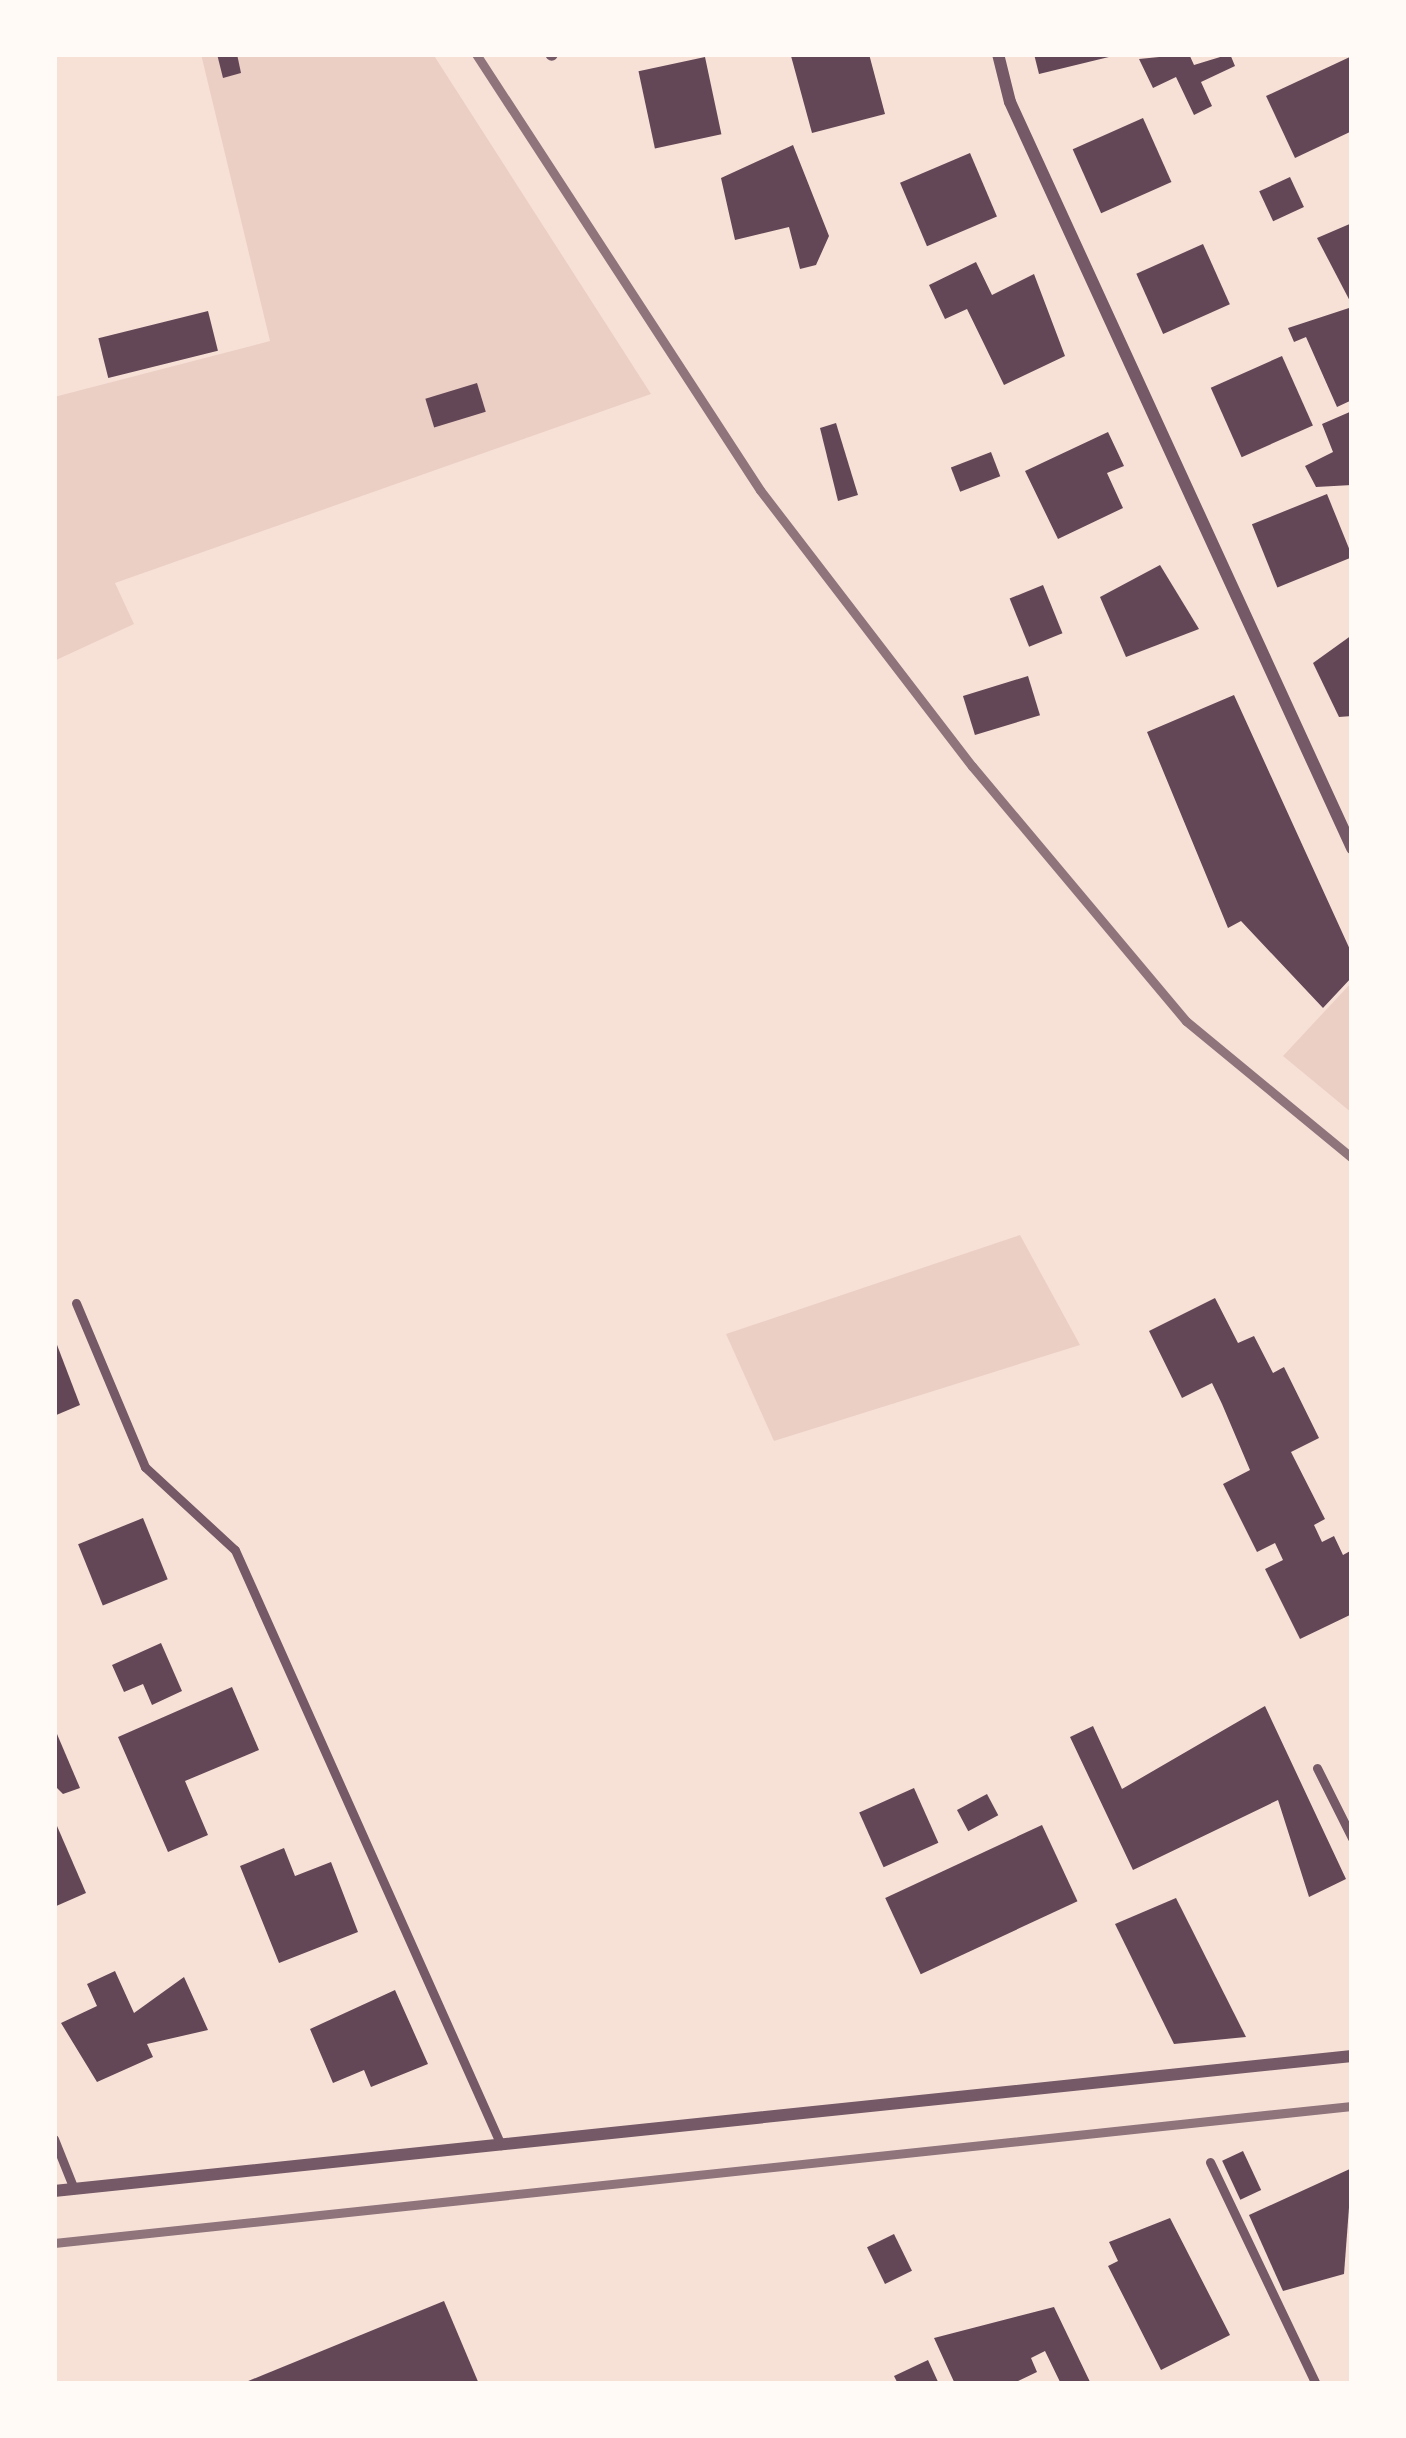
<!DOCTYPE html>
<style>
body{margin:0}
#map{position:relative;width:1406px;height:2438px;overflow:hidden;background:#f7e1d7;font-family:"Fira Sans",sans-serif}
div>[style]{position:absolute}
.green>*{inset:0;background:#ebcfc5}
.building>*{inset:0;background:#644757;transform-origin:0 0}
.service>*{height:9px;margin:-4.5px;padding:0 4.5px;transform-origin:4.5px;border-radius:4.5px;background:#755966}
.minor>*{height:12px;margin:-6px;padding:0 6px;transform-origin:6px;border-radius:6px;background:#755966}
.rail>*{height:9px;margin:-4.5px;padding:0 4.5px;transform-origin:4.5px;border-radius:4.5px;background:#8f747c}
span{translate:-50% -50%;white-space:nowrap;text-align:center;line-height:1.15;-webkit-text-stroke:10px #fffaf5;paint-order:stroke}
.frame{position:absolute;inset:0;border:57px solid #fffaf5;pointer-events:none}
</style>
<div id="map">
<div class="green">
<i style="clip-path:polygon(201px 54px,433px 54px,651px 394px,115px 583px,134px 624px,54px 661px,54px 397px,270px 341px)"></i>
<i style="clip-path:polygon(1352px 982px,1352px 1113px,1283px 1056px)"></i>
<i style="clip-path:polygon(1020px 1235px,1080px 1345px,774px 1441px,726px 1334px)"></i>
</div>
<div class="building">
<i style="clip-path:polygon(217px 54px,237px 54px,241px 73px,223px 78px)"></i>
<i style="clip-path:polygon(869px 54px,885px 114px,812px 133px,791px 56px)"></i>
<i style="clip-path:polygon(1034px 54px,1113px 54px,1113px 56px,1039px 74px)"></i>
<i style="clip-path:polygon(1189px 54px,1194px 65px,1230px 54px,1235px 66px,1201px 82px,1212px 106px,1194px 115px,1176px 77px,1153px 88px,1139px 59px)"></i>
<i style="clip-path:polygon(1352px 56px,1352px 131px,1295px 158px,1266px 96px)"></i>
<i style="left:705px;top:57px;width:79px;height:68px;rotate:78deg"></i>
<i style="left:1143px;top:118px;width:70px;height:77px;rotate:66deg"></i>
<i style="clip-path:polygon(793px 145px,829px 236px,816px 265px,800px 269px,789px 227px,735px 240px,721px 178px)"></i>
<i style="left:970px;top:153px;width:69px;height:76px;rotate:67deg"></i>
<i style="left:1290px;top:177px;width:33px;height:34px;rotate:65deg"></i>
<i style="clip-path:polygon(1352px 223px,1352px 305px,1317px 238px)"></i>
<i style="left:1203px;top:244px;width:66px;height:73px;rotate:66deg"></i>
<i style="clip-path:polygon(976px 262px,992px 295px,1034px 274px,1065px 356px,1004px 385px,967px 309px,945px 319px,929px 285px)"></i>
<i style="clip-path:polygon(1349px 308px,1352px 400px,1337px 407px,1306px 337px,1294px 342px,1288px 328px)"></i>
<i style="left:208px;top:311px;width:41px;height:113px;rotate:76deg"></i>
<i style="left:1282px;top:356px;width:76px;height:78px;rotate:66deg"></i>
<i style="left:477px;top:383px;width:30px;height:54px;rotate:73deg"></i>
<i style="clip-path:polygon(1352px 411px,1352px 485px,1316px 487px,1305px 466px,1333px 452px,1322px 424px)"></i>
<i style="clip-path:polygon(836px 423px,858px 495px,838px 501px,820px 428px)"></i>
<i style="clip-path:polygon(1108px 432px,1124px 466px,1107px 473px,1123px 508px,1058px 539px,1025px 471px)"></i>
<i style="left:991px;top:452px;width:26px;height:43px;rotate:69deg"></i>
<i style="left:1327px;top:494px;width:68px;height:81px;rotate:68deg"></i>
<i style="clip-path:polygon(1160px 565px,1199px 629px,1126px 657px,1100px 597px)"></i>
<i style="left:1043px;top:585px;width:52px;height:36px;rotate:68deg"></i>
<i style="clip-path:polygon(1352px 635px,1352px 716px,1339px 717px,1313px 663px)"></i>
<i style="left:1028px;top:676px;width:41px;height:68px;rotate:73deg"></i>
<i style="clip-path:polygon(1234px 695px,1352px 954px,1352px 977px,1323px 1008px,1241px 921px,1228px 928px,1147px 732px)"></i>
<i style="clip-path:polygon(1215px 1298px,1238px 1343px,1254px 1336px,1273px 1373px,1284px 1367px,1319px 1438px,1291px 1452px,1325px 1519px,1314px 1525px,1322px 1542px,1334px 1536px,1343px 1555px,1352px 1550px,1352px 1614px,1300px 1639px,1265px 1569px,1283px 1560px,1275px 1543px,1257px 1552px,1223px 1484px,1250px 1470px,1222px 1404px,1212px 1383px,1182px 1398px,1149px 1331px)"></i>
<i style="clip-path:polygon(54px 1337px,80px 1405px,54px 1416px)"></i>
<i style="left:143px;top:1518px;width:66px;height:70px;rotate:68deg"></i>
<i style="clip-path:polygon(161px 1643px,182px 1691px,152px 1705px,143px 1684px,124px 1692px,112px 1665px)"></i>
<i style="clip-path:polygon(232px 1687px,259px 1750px,185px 1781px,208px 1835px,168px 1852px,118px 1737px)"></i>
<i style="clip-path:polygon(1265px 1706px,1346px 1879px,1309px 1897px,1278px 1800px,1133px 1870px,1070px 1737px,1093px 1726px,1122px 1789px)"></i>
<i style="clip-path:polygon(54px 1727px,80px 1788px,63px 1794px,54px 1785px)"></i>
<i style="left:914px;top:1788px;width:60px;height:60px;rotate:66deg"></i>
<i style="left:987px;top:1794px;width:24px;height:34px;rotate:62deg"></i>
<i style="clip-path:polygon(54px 1819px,86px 1893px,54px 1907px)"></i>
<i style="left:1042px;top:1825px;width:84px;height:173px;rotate:65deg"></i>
<i style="clip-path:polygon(284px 1848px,295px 1876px,331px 1862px,358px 1932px,279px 1963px,240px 1866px)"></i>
<i style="clip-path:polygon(1176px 1898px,1246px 2037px,1174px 2044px,1115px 1924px)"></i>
<i style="clip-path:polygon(115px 1971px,134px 2013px,184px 1977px,208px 2030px,147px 2044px,153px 2057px,97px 2082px,61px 2023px,97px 2006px,87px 1984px)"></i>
<i style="clip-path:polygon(395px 1990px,428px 2064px,371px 2087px,364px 2070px,333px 2083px,310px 2029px)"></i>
<i style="left:1243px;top:2151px;width:43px;height:23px;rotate:65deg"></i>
<i style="clip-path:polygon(1352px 2168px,1344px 2274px,1283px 2291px,1249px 2215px)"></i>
<i style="clip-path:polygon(1170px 2218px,1230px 2335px,1161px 2370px,1108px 2266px,1118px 2261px,1109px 2242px)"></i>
<i style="left:894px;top:2234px;width:41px;height:30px;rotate:64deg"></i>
<i style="clip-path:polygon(444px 2301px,479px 2384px,241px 2384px,263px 2375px)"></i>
<i style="clip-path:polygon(1054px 2307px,1091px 2384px,1061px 2384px,1045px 2351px,1031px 2358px,1037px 2372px,1012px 2384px,955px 2384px,934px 2338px)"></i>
<i style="clip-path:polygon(928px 2360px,939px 2384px,898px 2384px,894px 2376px)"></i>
</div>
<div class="service">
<i style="left:76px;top:1303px;width:178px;rotate:67.2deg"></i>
<i style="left:145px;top:1467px;width:122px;rotate:42.7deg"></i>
<i style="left:235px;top:1550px;width:652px;rotate:65.91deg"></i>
<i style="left:1317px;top:1768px;width:78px;rotate:63.4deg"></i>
<i style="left:54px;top:2139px;width:54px;rotate:68.2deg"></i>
<i style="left:1210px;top:2162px;width:246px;rotate:64.5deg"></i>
</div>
<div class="minor">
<i style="left:551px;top:54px;width:1px;rotate:45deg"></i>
<i style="left:998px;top:54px;width:49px;rotate:76deg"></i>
<i style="left:1010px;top:102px;width:821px;rotate:65.37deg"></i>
<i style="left:54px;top:2191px;width:1305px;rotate:-5.94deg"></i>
</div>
<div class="rail">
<i style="left:476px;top:54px;width:520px;rotate:56.92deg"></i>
<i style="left:760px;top:490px;width:348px;rotate:52.5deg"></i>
<i style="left:972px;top:766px;width:333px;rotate:50deg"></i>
<i style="left:1186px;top:1021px;width:215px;rotate:39.5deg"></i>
<i style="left:54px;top:2243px;width:1305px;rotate:-6.03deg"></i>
</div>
<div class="frame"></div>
</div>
